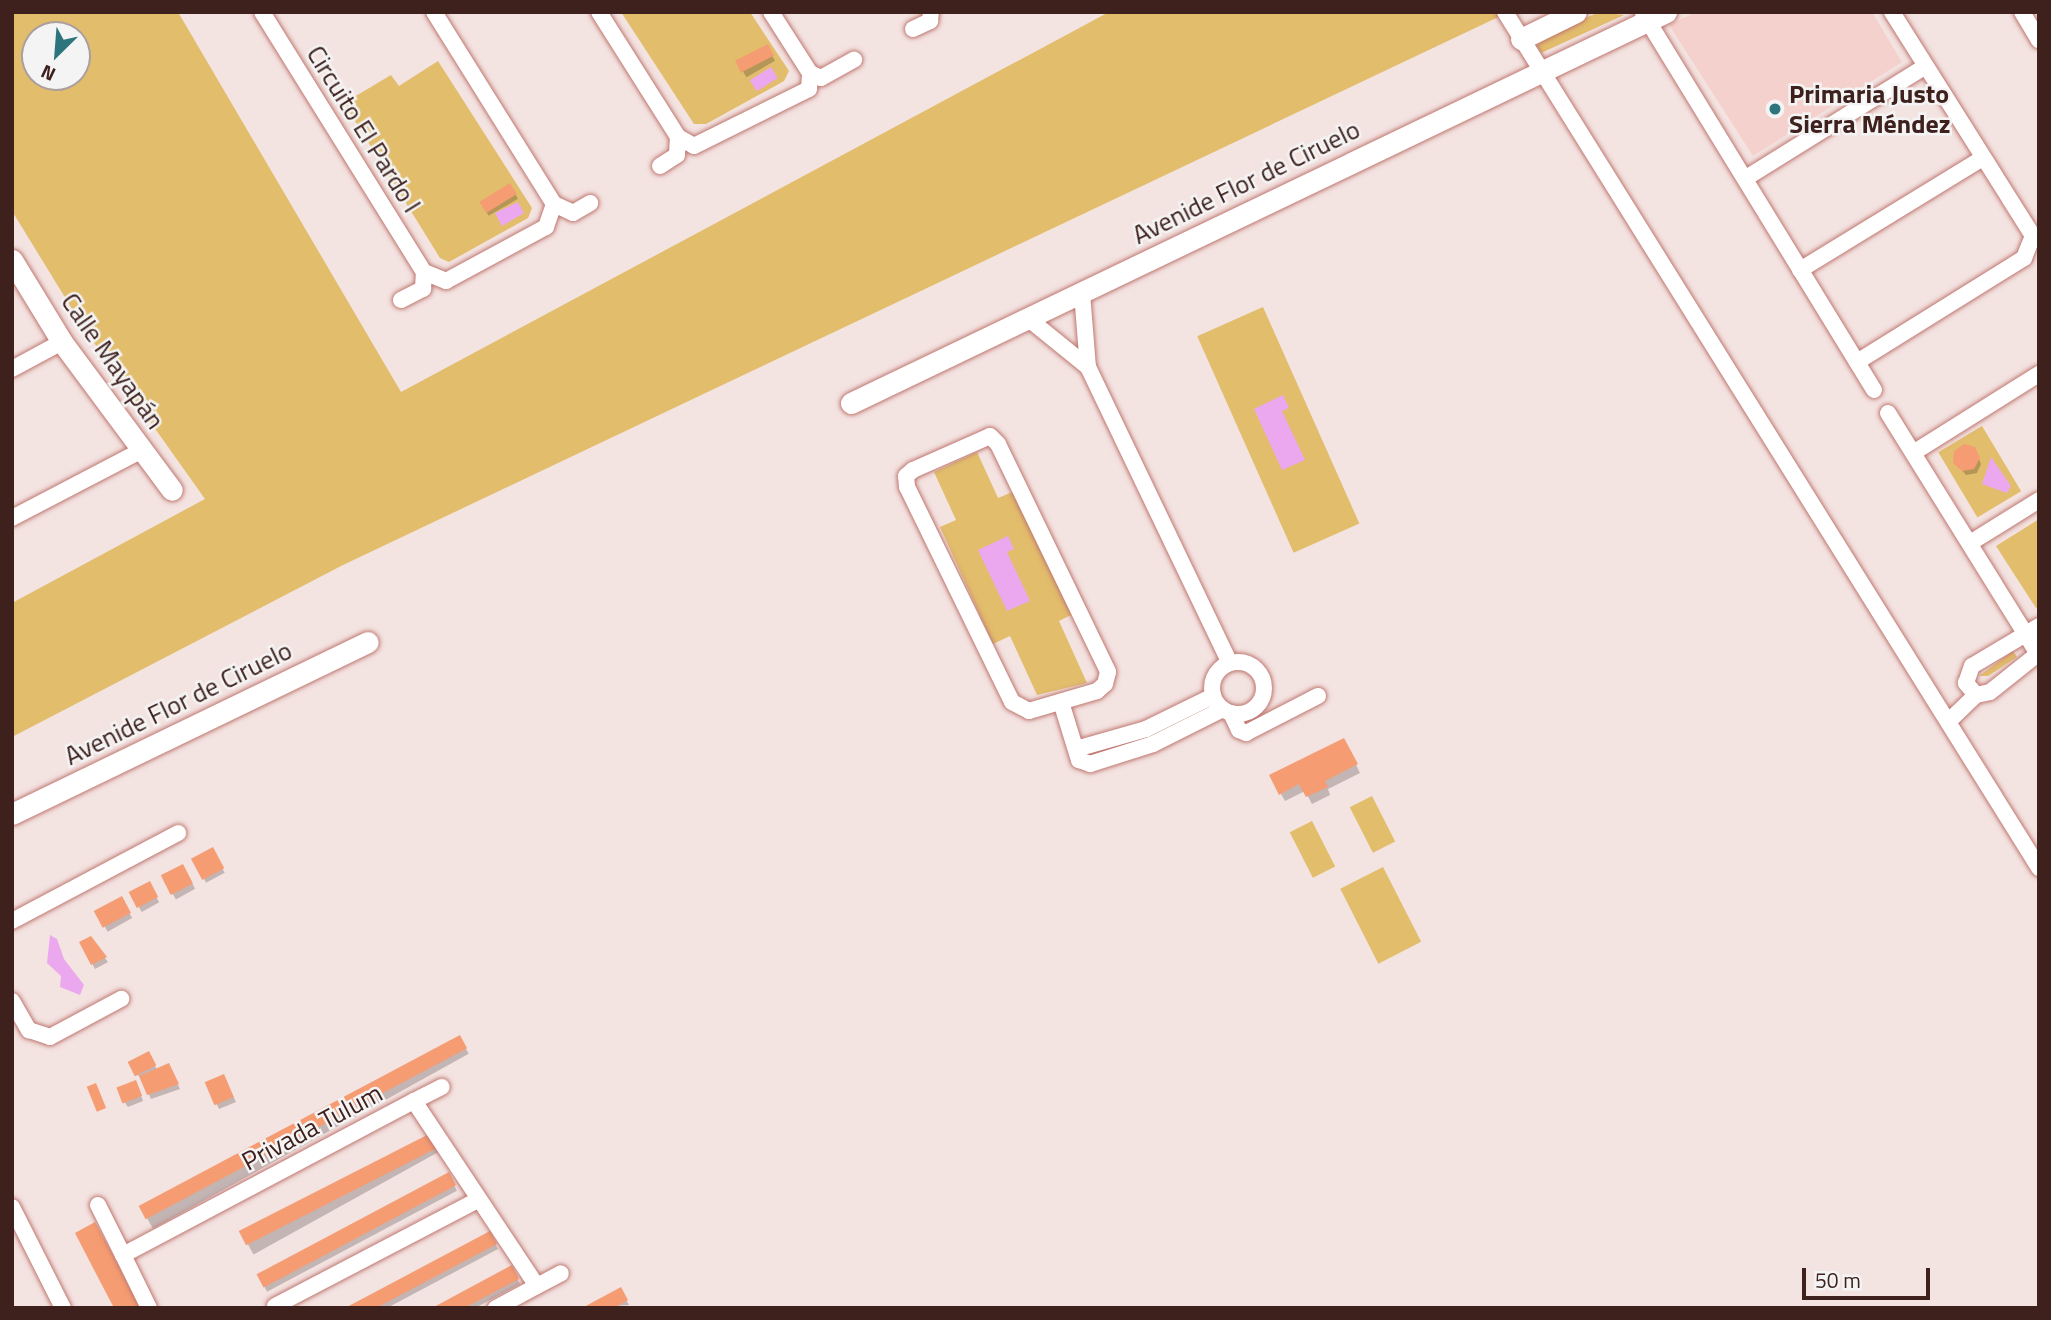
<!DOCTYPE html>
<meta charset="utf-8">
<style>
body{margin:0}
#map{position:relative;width:2051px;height:1320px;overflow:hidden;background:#f3e3e1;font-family:"Titillium Web",sans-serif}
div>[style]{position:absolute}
.built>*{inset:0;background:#f5d1cd}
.green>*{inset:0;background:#e2bd6c;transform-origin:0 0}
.water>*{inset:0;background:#eca8ee;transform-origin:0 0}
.shadow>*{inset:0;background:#0003;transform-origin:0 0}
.building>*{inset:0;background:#f59c72;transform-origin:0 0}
.roads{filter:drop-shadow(0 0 2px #c07770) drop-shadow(0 0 2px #c07770)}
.street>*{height:16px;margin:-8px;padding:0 8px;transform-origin:8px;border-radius:8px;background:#fff}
.street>.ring{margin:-8px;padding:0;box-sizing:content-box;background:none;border:16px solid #fff;border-radius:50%}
.secondary>*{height:21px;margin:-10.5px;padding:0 10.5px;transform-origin:10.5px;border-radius:10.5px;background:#fff}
.dots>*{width:19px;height:19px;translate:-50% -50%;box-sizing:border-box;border:4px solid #f4f4f4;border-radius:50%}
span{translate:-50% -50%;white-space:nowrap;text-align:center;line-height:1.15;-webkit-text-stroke:5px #f4f4f4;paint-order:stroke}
.poi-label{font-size:26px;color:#3e201d;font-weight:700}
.left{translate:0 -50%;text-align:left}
.street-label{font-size:26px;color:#3e201d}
.frame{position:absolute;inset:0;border:14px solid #3e201d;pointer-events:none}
.north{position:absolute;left:21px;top:21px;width:70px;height:70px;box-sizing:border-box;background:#f4f4f4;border:2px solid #ab9f9e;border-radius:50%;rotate:205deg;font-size:19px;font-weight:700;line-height:28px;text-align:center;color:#3e201d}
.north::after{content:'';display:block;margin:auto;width:24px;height:32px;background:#2c757d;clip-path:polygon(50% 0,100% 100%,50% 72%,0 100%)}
.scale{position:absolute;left:1802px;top:1268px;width:128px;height:32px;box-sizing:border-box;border:4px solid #3e201d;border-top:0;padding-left:9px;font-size:21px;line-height:24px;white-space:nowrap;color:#3e201d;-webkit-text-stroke:5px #f4f4f4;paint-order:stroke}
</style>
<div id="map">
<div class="built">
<i style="clip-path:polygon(1696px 12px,1872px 12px,1902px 62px,1753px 156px,1669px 25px)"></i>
</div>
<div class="green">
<i style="clip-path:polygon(evenodd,12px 12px,178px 12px,401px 392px,1109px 12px,1509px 12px,343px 565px,12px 737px,12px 603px,205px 499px,85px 330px,12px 211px,12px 12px,35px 35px,77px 35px,77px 77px,35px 77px,35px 35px)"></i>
<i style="clip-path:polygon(621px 12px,750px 12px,789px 71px,784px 81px,706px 124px,694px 124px)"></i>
<i style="clip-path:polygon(1599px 12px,1624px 15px,1541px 53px,1537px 46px,1544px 37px)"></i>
<i style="clip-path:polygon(438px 61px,532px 208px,528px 218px,449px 262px,440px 258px,344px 103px,391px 75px,399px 86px)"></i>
<i style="left:1263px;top:307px;width:237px;height:72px;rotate:66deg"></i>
<i style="left:1982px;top:426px;width:76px;height:51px;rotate:59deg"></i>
<i style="clip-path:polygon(977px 452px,998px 498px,1017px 490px,1073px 614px,1059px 621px,1087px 683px,1037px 695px,1010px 636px,993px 644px,940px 527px,956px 520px,934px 472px)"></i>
<i style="clip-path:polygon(2039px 519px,2039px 606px,2036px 608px,1996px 546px)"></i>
<i style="clip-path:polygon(2013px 651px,2017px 657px,1988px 676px,1979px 676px)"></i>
<i style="left:1372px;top:796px;width:51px;height:25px;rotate:63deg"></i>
<i style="left:1312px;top:821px;width:51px;height:25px;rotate:63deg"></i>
<i style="left:1383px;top:867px;width:84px;height:48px;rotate:63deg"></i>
</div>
<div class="water">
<i style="left:771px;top:67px;width:13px;height:25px;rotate:58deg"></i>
<i style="clip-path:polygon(518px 202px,524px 213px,502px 226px,495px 213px)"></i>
<i style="clip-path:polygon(1283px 395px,1289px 408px,1282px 411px,1305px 460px,1282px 470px,1254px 409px)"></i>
<i style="clip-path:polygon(1991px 457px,2011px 486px,2007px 493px,1982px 484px)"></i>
<i style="clip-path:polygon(1008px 536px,1014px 549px,1007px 552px,1030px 601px,1007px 611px,978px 550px)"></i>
<i style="clip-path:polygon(50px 935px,57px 939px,64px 959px,84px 985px,80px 995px,60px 987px,61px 976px,47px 963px)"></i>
</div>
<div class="shadow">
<i style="left:767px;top:47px;width:16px;height:33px;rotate:60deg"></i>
<i style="left:510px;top:185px;width:16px;height:34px;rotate:60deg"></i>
<i style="clip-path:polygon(1977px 454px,1981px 464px,1977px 473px,1966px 475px,1955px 462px)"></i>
<i style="clip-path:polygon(1348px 748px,1360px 773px,1328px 789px,1330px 795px,1312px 804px,1305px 791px,1285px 801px,1281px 794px)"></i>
<i style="left:212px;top:849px;width:27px;height:21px;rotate:62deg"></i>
<i style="left:183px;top:867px;width:25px;height:22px;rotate:61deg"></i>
<i style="left:149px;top:884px;width:21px;height:20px;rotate:61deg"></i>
<i style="left:121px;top:898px;width:23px;height:28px;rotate:61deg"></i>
<i style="clip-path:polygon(90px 938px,108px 962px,95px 969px,81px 943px)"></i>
<i style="left:460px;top:1038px;width:18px;height:361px;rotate:61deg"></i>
<i style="clip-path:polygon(151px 1057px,157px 1070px,171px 1070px,180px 1089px,151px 1099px,141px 1077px,135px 1074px)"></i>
<i style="clip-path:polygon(226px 1081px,236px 1102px,219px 1109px,207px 1083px)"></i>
<i style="clip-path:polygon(138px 1087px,143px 1101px,128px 1107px,125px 1103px)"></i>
<i style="left:432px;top:1135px;width:18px;height:214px;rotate:61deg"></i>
<i style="left:448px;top:1174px;width:19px;height:215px;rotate:62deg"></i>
<i style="clip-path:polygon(489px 1233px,498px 1249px,387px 1308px,348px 1308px)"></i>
<i style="clip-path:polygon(511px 1268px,520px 1284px,475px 1308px,436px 1308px)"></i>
<i style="clip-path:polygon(620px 1289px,629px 1305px,585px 1308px)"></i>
</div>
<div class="building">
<i style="left:768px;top:44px;width:13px;height:37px;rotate:63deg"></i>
<i style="left:510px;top:183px;width:13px;height:36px;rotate:58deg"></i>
<i style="clip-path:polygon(1964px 444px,1975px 447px,1980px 458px,1974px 469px,1962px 471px,1953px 463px,1954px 451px)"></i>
<i style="clip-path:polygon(1344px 738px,1358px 764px,1325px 781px,1328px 787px,1306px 797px,1299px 784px,1279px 795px,1269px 775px)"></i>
<i style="left:213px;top:847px;width:24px;height:25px;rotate:62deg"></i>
<i style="left:183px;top:864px;width:22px;height:25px;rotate:63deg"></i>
<i style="left:150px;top:881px;width:18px;height:24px;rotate:63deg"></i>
<i style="left:122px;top:896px;width:19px;height:32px;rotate:62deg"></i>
<i style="clip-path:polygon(91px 936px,107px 957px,91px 965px,79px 942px)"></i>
<i style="left:460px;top:1035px;width:15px;height:364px;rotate:62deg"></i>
<i style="left:149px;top:1051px;width:16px;height:24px;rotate:63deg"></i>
<i style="clip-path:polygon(169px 1063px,179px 1084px,147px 1095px,139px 1076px)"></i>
<i style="left:224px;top:1074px;width:25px;height:21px;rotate:67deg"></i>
<i style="left:136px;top:1080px;width:17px;height:21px;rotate:69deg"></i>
<i style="left:96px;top:1083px;width:27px;height:10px;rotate:68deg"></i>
<i style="left:433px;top:1132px;width:16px;height:218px;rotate:63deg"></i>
<i style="left:449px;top:1172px;width:15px;height:218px;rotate:62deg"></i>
<i style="clip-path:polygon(95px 1222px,112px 1253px,140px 1308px,114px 1308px,91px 1264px,75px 1233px)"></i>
<i style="clip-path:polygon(490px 1231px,497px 1244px,459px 1264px,376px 1308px,345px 1308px)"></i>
<i style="clip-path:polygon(512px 1265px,519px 1279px,464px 1308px,432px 1308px)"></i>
<i style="clip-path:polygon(621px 1287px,628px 1300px,614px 1308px,582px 1308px)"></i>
</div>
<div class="roads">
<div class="street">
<i style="left:262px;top:12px;width:306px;rotate:58.1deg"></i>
<i style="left:434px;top:12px;width:226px;rotate:58deg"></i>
<i style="left:599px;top:12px;width:148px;rotate:57.7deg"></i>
<i style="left:771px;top:12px;width:72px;rotate:57.4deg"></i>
<i style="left:1505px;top:12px;width:1009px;rotate:58.04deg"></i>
<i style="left:2022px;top:12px;width:33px;rotate:59deg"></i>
<i style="left:1643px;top:13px;width:442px;rotate:58.5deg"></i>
<i style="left:913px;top:29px;width:19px;rotate:-25deg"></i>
<i style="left:930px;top:21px;width:9px;rotate:-84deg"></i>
<i style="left:660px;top:166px;width:20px;rotate:-33deg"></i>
<i style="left:677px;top:155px;width:18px;rotate:-87deg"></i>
<i style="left:678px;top:137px;width:18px;rotate:29deg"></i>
<i style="left:694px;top:146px;width:128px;rotate:-26.4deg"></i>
<i style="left:809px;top:89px;width:16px;rotate:-86deg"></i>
<i style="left:810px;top:73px;width:12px;rotate:24deg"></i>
<i style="left:821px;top:78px;width:38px;rotate:-29deg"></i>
<i style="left:1746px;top:178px;width:210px;rotate:-31.9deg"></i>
<i style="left:1800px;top:270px;width:212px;rotate:-31.5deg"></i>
<i style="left:1082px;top:293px;width:74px;rotate:85.4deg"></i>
<i style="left:1088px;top:367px;width:328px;rotate:64.4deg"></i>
<i style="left:401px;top:300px;width:25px;rotate:-27deg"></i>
<i style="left:423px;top:289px;width:17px;rotate:-87deg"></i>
<i style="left:424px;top:272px;width:24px;rotate:22deg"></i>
<i style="left:446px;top:281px;width:114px;rotate:-28.4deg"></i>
<i style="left:546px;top:227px;width:24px;rotate:-71deg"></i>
<i style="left:554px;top:204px;width:21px;rotate:25deg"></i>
<i style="left:573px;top:213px;width:20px;rotate:-30deg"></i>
<i style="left:1030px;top:320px;width:75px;rotate:39deg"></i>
<i style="left:1857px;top:362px;width:197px;rotate:-31.9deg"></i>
<i style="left:2024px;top:258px;width:24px;rotate:-68deg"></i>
<i style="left:2033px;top:236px;width:265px;rotate:-122.2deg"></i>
<i style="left:12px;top:369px;width:57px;rotate:-28.4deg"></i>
<i style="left:1888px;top:413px;width:286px;rotate:58.1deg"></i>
<i style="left:990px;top:436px;width:11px;rotate:45deg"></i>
<i style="left:998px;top:444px;width:253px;rotate:64.2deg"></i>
<i style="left:1108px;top:672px;width:12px;rotate:104deg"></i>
<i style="left:1105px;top:684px;width:11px;rotate:139deg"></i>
<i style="left:1097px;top:691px;width:71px;rotate:163.6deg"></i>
<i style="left:1029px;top:711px;width:19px;rotate:-152deg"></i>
<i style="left:1012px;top:702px;width:239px;rotate:-116deg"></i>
<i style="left:907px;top:487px;width:11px;rotate:-95deg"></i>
<i style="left:906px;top:476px;width:9px;rotate:-41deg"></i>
<i style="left:913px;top:470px;width:84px;rotate:-23.8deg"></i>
<i style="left:1913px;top:453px;width:149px;rotate:-32.1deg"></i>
<i style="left:12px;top:518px;width:144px;rotate:-27.6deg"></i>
<i style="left:1970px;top:543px;width:81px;rotate:-31.9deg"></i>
<i class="ring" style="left:1212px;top:662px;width:36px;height:36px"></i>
<i style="left:1976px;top:695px;width:16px;rotate:-130deg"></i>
<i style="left:1966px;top:683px;width:18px;rotate:-71deg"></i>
<i style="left:1972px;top:666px;width:78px;rotate:-30.8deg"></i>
<i style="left:1976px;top:695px;width:14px;rotate:-12deg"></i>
<i style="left:1990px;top:692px;width:63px;rotate:-38.5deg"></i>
<i style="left:1061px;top:702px;width:61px;rotate:72.8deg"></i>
<i style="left:1079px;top:760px;width:12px;rotate:20deg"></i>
<i style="left:1090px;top:764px;width:66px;rotate:-17.6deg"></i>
<i style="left:1153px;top:744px;width:78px;rotate:-26.6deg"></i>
<i style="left:1231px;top:713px;width:19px;rotate:65deg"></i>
<i style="left:1239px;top:730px;width:8px;rotate:23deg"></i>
<i style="left:1246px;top:733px;width:81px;rotate:-27.2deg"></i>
<i style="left:1949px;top:721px;width:37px;rotate:-44deg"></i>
<i style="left:1076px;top:749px;width:73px;rotate:-15.9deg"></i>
<i style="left:1146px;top:729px;width:75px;rotate:-26.2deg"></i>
<i style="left:12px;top:921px;width:188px;rotate:-27.9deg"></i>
<i style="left:12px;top:1001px;width:34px;rotate:60deg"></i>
<i style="left:29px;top:1030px;width:22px;rotate:18deg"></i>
<i style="left:50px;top:1037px;width:81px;rotate:-28.2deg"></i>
<i style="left:414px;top:1101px;width:31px;rotate:-27deg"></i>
<i style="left:98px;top:1205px;width:56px;rotate:63.4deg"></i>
<i style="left:12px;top:1207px;width:113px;rotate:63.2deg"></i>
<i style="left:537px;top:1286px;width:27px;rotate:-28deg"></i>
<i style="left:275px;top:1306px;width:229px;rotate:-27.6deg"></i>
<i style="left:149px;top:1308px;width:59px;rotate:-116.1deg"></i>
<i style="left:123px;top:1255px;width:329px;rotate:-27.9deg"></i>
<i style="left:414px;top:1101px;width:222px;rotate:56.4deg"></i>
<i style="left:537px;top:1286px;width:47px;rotate:151.8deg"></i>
</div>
<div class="secondary">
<i style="left:1521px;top:39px;width:61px;rotate:-26.1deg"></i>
<i style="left:12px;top:260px;width:96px;rotate:58.6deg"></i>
<i style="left:62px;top:342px;width:184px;rotate:53.4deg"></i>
<i style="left:851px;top:403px;width:904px;rotate:-25.63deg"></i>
<i style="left:12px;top:814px;width:395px;rotate:-25.8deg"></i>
</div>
</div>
<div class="dots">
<i style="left:1775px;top:109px;background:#2c757d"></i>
</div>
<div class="poi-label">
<span class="left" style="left:1789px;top:109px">Primaria Justo<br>Sierra Méndez</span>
</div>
<div class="street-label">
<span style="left:364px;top:129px;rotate:58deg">Circuito El Pardo I</span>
<span style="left:1246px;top:182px;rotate:-26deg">Avenide Flor de Ciruelo</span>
<span style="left:113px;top:361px;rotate:55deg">Calle Mayapán</span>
<span style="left:178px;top:703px;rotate:-26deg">Avenide Flor de Ciruelo</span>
<span style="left:312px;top:1127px;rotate:-28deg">Privada Tulum</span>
</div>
<div class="frame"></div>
<div class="north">N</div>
<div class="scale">50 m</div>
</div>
